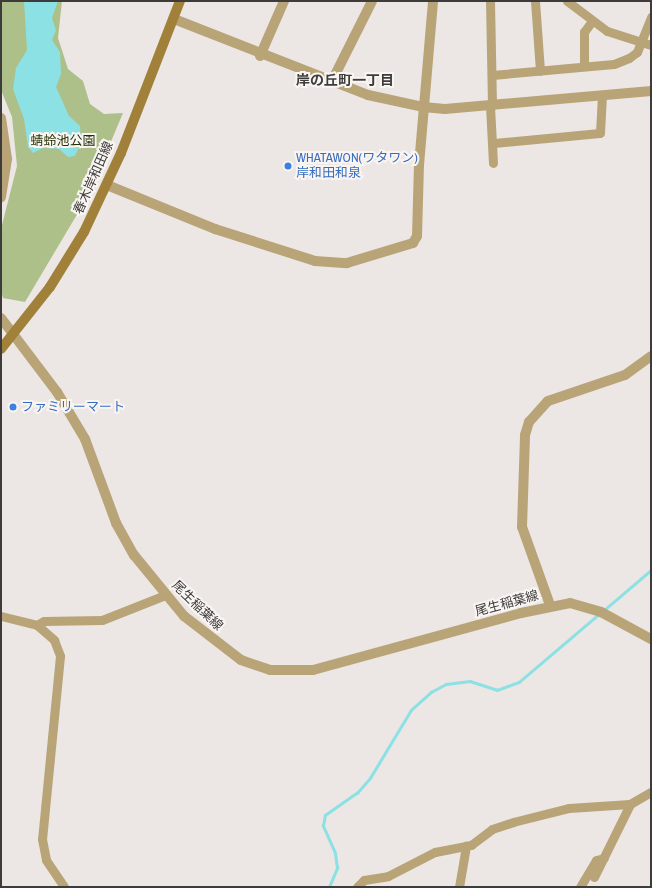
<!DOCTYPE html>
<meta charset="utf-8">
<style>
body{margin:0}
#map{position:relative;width:652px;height:888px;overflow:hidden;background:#ece7e4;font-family:"Archivo Narrow","Noto Sans JP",sans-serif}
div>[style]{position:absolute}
.green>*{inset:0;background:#adc08a}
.water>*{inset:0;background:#8be1e3}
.stream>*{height:2.5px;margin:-1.25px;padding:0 1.25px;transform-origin:1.25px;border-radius:1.25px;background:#8be1e3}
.minor>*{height:9px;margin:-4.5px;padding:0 4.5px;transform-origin:4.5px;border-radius:4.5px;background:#b9a478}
.tertiary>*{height:10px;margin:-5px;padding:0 5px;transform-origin:5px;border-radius:5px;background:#b9a478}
.secondary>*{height:10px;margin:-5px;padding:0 5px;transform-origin:5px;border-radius:5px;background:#a1813a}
.dots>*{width:11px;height:11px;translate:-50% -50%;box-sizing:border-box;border:2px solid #f9f5f2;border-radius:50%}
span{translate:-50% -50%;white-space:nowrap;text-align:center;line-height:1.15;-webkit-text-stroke:4px #f9f5f2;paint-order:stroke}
.park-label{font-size:13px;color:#243003}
.shop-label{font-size:13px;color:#366cbe}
.left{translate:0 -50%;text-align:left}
.street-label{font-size:13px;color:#3d3c3b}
.neighbourhood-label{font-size:14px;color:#3d3c3b;font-weight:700}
.frame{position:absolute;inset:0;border:2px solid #3d3c3b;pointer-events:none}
</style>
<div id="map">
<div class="green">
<i style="clip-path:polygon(1px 1px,62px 1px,58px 38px,68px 69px,83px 81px,90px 104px,104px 114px,123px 113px,88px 196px,25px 302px,3px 298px,1px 291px,1px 229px,17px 166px,12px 117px,1px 90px)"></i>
</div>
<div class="water">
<i style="clip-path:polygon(24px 1px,58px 1px,52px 18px,56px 30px,52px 40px,60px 52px,61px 74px,56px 87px,69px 116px,80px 126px,81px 143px,75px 156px,68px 157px,59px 149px,43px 148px,33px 153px,28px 147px,24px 119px,13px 89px,16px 68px,27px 50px)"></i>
</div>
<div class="stream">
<i style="left:603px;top:611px;width:63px;rotate:-40.5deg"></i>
<i style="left:329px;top:887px;width:21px;rotate:-67deg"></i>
<i style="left:337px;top:868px;width:15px;rotate:-98deg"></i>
<i style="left:335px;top:853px;width:30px;rotate:-114deg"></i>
<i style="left:323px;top:826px;width:11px;rotate:-80deg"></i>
<i style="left:325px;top:815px;width:39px;rotate:-35deg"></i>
<i style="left:357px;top:793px;width:20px;rotate:-49deg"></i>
<i style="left:370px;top:778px;width:79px;rotate:-58.9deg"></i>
<i style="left:411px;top:710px;width:27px;rotate:-42deg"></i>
<i style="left:431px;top:692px;width:17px;rotate:-28deg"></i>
<i style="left:446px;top:684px;width:24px;rotate:-7deg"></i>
<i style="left:470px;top:681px;width:28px;rotate:18deg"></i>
<i style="left:497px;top:690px;width:23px;rotate:-20deg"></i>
<i style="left:519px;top:682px;width:105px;rotate:-40.4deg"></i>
</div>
<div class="minor">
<i style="left:490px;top:1px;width:105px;rotate:88.9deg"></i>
<i style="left:535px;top:1px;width:70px;rotate:85.9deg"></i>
<i style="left:567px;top:1px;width:50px;rotate:36.9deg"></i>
<i style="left:607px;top:31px;width:46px;rotate:17.7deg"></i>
<i style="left:584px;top:66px;width:34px;rotate:-90deg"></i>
<i style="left:584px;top:32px;width:14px;rotate:-54deg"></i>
<i style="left:492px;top:75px;width:122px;rotate:-5.2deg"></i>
<i style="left:614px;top:64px;width:16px;rotate:-22deg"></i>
<i style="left:629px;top:58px;width:10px;rotate:-37deg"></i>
<i style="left:637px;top:52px;width:38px;rotate:-68deg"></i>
<i style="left:490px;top:106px;width:57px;rotate:87deg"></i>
<i style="left:494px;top:143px;width:106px;rotate:-5.4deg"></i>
<i style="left:600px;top:133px;width:38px;rotate:-87deg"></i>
<i style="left:1px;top:616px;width:37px;rotate:14deg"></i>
<i style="left:37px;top:625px;width:23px;rotate:41deg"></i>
<i style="left:54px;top:640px;width:17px;rotate:69deg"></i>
<i style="left:60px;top:656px;width:184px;rotate:95.6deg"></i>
<i style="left:42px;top:839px;width:21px;rotate:79deg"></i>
<i style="left:46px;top:860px;width:32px;rotate:56deg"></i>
<i style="left:37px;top:625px;width:8px;rotate:-30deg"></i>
<i style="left:44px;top:621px;width:58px;rotate:-1deg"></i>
<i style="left:102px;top:620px;width:68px;rotate:-21.6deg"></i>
<i style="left:594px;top:877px;width:81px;rotate:-63.7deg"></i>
<i style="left:357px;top:887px;width:10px;rotate:-45deg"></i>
<i style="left:364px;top:880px;width:24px;rotate:-9deg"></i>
<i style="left:388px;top:876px;width:53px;rotate:-27.1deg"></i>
<i style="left:435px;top:852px;width:37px;rotate:-11deg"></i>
<i style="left:471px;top:845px;width:26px;rotate:-37deg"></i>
<i style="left:492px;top:829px;width:22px;rotate:-18deg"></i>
<i style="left:513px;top:822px;width:58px;rotate:-14deg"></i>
<i style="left:569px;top:808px;width:61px;rotate:-3.8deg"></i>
<i style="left:630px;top:804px;width:24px;rotate:-30deg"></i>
<i style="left:459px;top:887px;width:42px;rotate:-80.3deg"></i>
<i style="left:580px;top:887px;width:31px;rotate:-59deg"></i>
<i style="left:596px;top:860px;width:8px;rotate:-14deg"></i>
</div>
<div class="tertiary">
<i style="left:174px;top:19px;width:208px;rotate:21.4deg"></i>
<i style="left:368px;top:95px;width:56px;rotate:12.3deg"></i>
<i style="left:423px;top:107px;width:22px;rotate:5deg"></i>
<i style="left:445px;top:109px;width:207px;rotate:-5deg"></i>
<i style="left:260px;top:56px;width:60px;rotate:-66.4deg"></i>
<i style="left:332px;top:81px;width:89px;rotate:-63.4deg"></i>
<i style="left:1px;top:118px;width:41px;rotate:81.7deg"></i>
<i style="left:7px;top:159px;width:39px;rotate:99deg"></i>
<i style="left:107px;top:185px;width:117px;rotate:22.2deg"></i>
<i style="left:215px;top:229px;width:105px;rotate:17.7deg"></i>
<i style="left:315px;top:261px;width:32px;rotate:4deg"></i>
<i style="left:347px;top:263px;width:69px;rotate:-16.9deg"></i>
<i style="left:413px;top:243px;width:8px;rotate:-60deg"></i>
<i style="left:417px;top:236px;width:71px;rotate:-88.4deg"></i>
<i style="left:419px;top:165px;width:165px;rotate:-85.1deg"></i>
<i style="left:1px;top:318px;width:93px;rotate:52.9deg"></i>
<i style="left:57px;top:392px;width:55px;rotate:59.2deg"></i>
<i style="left:85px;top:439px;width:90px;rotate:69.7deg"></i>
<i style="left:116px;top:523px;width:37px;rotate:61deg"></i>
<i style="left:134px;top:555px;width:79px;rotate:50.7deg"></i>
<i style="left:184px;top:616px;width:72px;rotate:37.7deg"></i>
<i style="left:241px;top:660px;width:31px;rotate:19deg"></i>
<i style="left:270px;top:670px;width:43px"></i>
<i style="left:313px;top:670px;width:216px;rotate:-15.3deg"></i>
<i style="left:521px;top:613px;width:50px;rotate:-11.5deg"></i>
<i style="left:570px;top:603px;width:32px;rotate:16deg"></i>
<i style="left:601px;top:612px;width:57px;rotate:28.4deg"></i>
<i style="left:550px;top:605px;width:83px;rotate:-109.7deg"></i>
<i style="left:522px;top:527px;width:92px;rotate:-88.1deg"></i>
<i style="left:525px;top:435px;width:14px;rotate:-73deg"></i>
<i style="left:529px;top:422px;width:28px;rotate:-48deg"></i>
<i style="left:548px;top:401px;width:81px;rotate:-18.7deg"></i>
<i style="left:625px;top:375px;width:32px;rotate:-36deg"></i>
</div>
<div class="secondary">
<i style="left:1px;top:349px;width:79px;rotate:-51.7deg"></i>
<i style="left:50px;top:287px;width:65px;rotate:-58.3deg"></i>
<i style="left:84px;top:232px;width:87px;rotate:-64.9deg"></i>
<i style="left:121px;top:153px;width:163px;rotate:-68.8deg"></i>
</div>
<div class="dots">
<i style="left:288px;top:166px;background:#3f7fe0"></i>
<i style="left:13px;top:407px;background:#3f7fe0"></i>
</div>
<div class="park-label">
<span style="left:63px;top:141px">蜻蛉池公園</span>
</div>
<div class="shop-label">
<span class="left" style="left:296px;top:166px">WHATAWON(ワタワン)<br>岸和田和泉</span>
<span class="left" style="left:21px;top:407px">ファミリーマート</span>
</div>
<div class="street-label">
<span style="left:94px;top:178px;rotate:-66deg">春木岸和田線</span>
<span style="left:507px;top:604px;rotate:-15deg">尾生稲葉線</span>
<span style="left:197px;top:606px;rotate:44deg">尾生稲葉線</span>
</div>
<div class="neighbourhood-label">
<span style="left:345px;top:80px">岸の丘町一丁目</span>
</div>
<div class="frame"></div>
</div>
